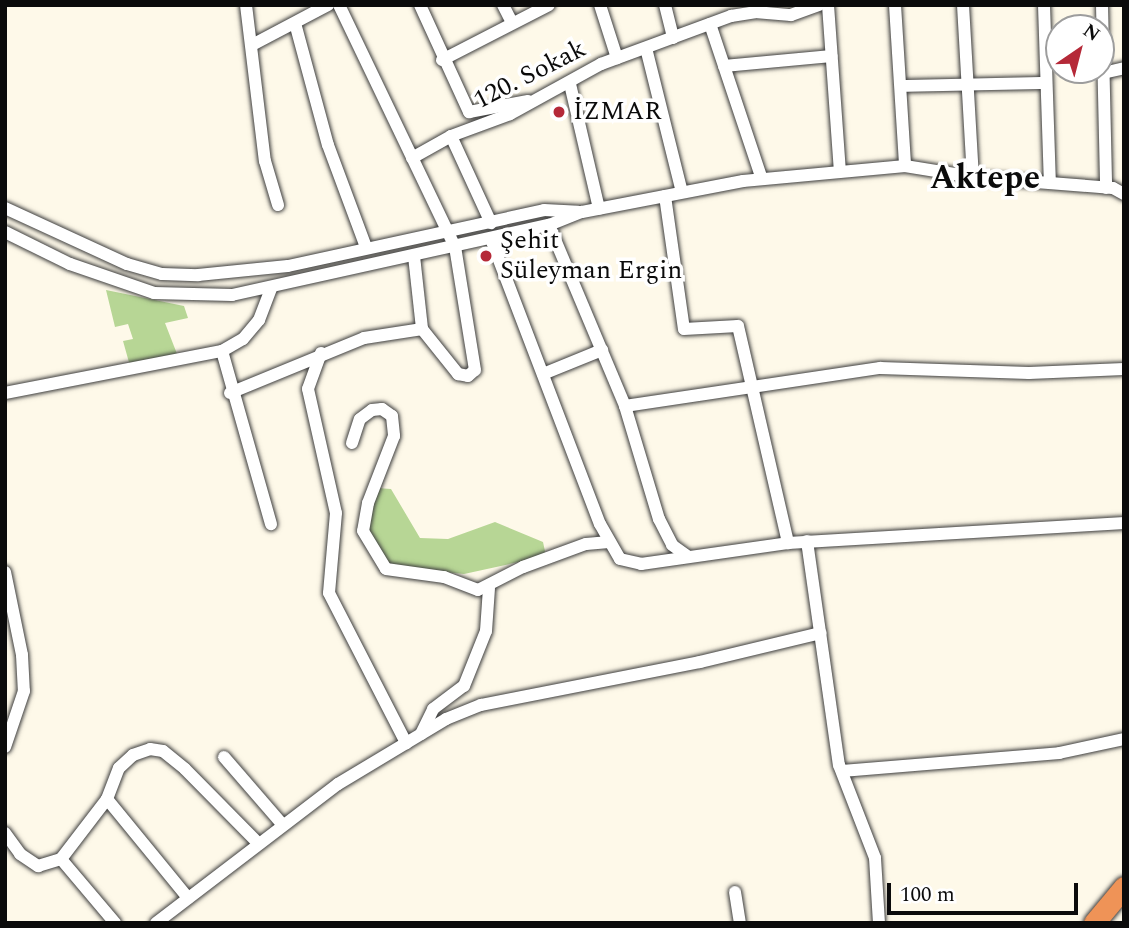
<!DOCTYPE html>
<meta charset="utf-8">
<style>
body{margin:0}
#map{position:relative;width:1129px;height:928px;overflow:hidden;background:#fef9e9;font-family:Spectral,serif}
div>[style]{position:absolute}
.forest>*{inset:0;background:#b7d695}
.roads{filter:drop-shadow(0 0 2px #3e3e3e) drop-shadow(0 0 2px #3e3e3e)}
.street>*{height:12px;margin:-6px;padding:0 6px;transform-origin:6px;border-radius:6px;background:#fff}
.highway>*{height:21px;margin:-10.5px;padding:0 10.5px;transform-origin:10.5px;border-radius:10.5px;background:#ef9357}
.dots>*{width:19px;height:19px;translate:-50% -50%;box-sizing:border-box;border:4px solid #fff;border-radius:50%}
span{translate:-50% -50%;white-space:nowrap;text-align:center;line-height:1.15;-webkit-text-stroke:7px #fff;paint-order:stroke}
.street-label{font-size:26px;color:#0b0b0b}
.poi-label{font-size:26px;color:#0b0b0b}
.left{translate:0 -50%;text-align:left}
.district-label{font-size:33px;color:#0b0b0b;font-weight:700}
.frame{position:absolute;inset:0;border:7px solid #0b0b0b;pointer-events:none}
.north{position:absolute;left:1045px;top:14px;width:70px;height:70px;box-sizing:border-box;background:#fff;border:2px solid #9d9d9d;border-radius:50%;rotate:35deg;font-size:19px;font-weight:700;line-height:28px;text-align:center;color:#0b0b0b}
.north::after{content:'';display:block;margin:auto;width:24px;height:32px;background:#b52938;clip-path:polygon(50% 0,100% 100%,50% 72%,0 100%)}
.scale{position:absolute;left:887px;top:883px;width:191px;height:32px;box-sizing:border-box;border:4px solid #0b0b0b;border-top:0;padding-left:9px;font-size:21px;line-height:24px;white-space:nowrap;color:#0b0b0b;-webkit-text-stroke:5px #fff;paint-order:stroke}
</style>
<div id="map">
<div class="forest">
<i style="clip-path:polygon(106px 290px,184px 306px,188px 318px,165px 323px,179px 359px,130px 366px,123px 341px,133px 339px,128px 324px,115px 327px)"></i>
<i style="clip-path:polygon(377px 488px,391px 489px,420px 538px,448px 539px,495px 522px,543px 542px,546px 556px,464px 574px,386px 566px,366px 530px)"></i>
</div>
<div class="roads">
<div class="street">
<i style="left:246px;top:5px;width:157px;rotate:83.1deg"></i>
<i style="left:265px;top:161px;width:46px;rotate:73.5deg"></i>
<i style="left:420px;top:5px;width:118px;rotate:65.4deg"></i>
<i style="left:469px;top:112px;width:60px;rotate:-10.6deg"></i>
<i style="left:503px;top:5px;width:20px;rotate:63deg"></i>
<i style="left:600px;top:5px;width:56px;rotate:72.2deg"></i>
<i style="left:665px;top:5px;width:34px;rotate:76deg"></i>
<i style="left:828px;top:5px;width:167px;rotate:85.9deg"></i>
<i style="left:895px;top:5px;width:161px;rotate:86.4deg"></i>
<i style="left:963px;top:5px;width:172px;rotate:86.7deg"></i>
<i style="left:1044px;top:5px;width:178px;rotate:88.1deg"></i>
<i style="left:1102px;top:5px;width:183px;rotate:88.7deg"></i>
<i style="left:295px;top:23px;width:126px;rotate:74.9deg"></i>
<i style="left:328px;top:145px;width:109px;rotate:69.6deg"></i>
<i style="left:710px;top:24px;width:163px;rotate:71.5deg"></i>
<i style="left:252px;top:45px;width:86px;rotate:-27.8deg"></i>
<i style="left:646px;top:48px;width:148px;rotate:76deg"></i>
<i style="left:442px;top:60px;width:120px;rotate:-27.2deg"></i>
<i style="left:724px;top:66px;width:108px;rotate:-5.3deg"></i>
<i style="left:1103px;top:73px;width:22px;rotate:-13deg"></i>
<i style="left:570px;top:84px;width:128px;rotate:76.9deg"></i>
<i style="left:901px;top:86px;width:145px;rotate:-1.2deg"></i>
<i style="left:451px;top:136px;width:96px;rotate:65.3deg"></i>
<i style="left:412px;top:158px;width:45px;rotate:-29.4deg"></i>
<i style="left:451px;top:136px;width:63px;rotate:-20.4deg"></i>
<i style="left:510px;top:114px;width:104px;rotate:-28.8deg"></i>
<i style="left:601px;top:64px;width:139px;rotate:-20.3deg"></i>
<i style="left:731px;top:16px;width:24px;rotate:-9deg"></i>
<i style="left:755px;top:12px;width:36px;rotate:5deg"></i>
<i style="left:791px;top:15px;width:30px;rotate:-20deg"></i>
<i style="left:665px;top:196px;width:134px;rotate:81.9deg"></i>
<i style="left:684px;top:329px;width:54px;rotate:-3.2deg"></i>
<i style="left:738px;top:326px;width:223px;rotate:77deg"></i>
<i style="left:5px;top:208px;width:134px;rotate:24.7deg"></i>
<i style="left:127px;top:264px;width:36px;rotate:16deg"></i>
<i style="left:162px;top:274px;width:36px;rotate:2deg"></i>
<i style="left:198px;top:275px;width:90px;rotate:-5.7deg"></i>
<i style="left:288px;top:266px;width:262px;rotate:-12.3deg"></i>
<i style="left:544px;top:210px;width:34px;rotate:3deg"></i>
<i style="left:549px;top:225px;width:196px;rotate:67.2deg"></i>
<i style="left:625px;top:406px;width:258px;rotate:-8.5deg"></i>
<i style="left:880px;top:368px;width:149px;rotate:1.9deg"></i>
<i style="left:1029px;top:373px;width:95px;rotate:-2.4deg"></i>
<i style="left:5px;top:232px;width:72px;rotate:26.2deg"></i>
<i style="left:70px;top:264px;width:89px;rotate:19deg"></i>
<i style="left:154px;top:293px;width:78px;rotate:1.5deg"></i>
<i style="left:232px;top:295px;width:325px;rotate:-12.5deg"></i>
<i style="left:549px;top:225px;width:35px;rotate:-22deg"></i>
<i style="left:582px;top:212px;width:164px;rotate:-10.9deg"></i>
<i style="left:743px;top:181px;width:163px;rotate:-5.3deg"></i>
<i style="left:905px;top:166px;width:69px;rotate:9.2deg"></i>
<i style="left:973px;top:177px;width:140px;rotate:4.5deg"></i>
<i style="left:1113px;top:188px;width:13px;rotate:29deg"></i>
<i style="left:491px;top:239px;width:305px;rotate:69.1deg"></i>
<i style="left:600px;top:524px;width:40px;rotate:60.3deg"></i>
<i style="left:620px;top:559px;width:22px;rotate:13deg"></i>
<i style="left:641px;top:564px;width:148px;rotate:-8.1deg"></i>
<i style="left:788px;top:543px;width:337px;rotate:-3.4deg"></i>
<i style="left:414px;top:256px;width:73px;rotate:83.7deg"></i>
<i style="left:222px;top:351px;width:180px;rotate:74.2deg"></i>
<i style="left:321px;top:353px;width:38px;rotate:110deg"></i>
<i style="left:308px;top:389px;width:127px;rotate:77.3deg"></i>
<i style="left:336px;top:513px;width:80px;rotate:95deg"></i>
<i style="left:329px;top:593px;width:169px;rotate:62.8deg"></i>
<i style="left:543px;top:374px;width:64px;rotate:-22.1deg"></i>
<i style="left:5px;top:393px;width:221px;rotate:-11deg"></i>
<i style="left:222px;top:351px;width:24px;rotate:-30deg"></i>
<i style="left:243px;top:339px;width:25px;rotate:-50deg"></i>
<i style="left:259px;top:320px;width:33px;rotate:-69deg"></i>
<i style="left:230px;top:393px;width:145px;rotate:-22.3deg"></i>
<i style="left:364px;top:338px;width:59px;rotate:-8.8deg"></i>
<i style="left:422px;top:329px;width:58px;rotate:51.3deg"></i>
<i style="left:458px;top:374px;width:10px;rotate:11deg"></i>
<i style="left:468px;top:376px;width:9px;rotate:-41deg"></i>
<i style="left:475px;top:370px;width:125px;rotate:-99.2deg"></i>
<i style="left:455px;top:247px;width:268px;rotate:-115.6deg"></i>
<i style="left:625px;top:406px;width:118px;rotate:73.3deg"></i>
<i style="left:659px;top:519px;width:29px;rotate:63deg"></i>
<i style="left:672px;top:545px;width:19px;rotate:36deg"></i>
<i style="left:352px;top:443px;width:25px;rotate:-72deg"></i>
<i style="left:360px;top:419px;width:15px;rotate:-37deg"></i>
<i style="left:372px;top:410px;width:10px;rotate:-6deg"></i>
<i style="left:382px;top:409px;width:12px;rotate:35deg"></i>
<i style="left:392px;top:416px;width:20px;rotate:84deg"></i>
<i style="left:394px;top:436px;width:72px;rotate:111.2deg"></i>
<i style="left:368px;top:503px;width:28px;rotate:100deg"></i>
<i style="left:363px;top:531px;width:44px;rotate:58.8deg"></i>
<i style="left:386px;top:569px;width:59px;rotate:7.9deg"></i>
<i style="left:444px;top:577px;width:36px;rotate:21deg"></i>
<i style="left:478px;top:590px;width:51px;rotate:-27.1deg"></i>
<i style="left:523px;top:567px;width:67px;rotate:-20.1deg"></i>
<i style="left:586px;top:544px;width:23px;rotate:-5deg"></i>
<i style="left:807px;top:541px;width:226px;rotate:81.9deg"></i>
<i style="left:839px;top:765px;width:100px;rotate:68.8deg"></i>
<i style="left:875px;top:858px;width:65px;rotate:86.5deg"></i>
<i style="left:5px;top:572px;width:85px;rotate:78.4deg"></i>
<i style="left:22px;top:655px;width:36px;rotate:87deg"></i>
<i style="left:24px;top:691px;width:59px;rotate:108.7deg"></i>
<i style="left:421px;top:734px;width:28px;rotate:-64deg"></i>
<i style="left:433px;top:709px;width:39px;rotate:-37deg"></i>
<i style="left:464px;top:686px;width:59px;rotate:-68.2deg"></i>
<i style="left:486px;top:631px;width:43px;rotate:-86deg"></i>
<i style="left:224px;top:757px;width:89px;rotate:49.1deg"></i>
<i style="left:842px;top:771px;width:218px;rotate:-4.7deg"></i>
<i style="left:1059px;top:753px;width:66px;rotate:-12.2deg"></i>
<i style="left:107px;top:799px;width:128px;rotate:50.7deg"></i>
<i style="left:5px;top:833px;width:26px;rotate:54deg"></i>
<i style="left:20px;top:854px;width:22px;rotate:34deg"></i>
<i style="left:38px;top:866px;width:24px;rotate:-17deg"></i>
<i style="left:61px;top:859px;width:76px;rotate:-52.5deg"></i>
<i style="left:107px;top:799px;width:33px;rotate:-69deg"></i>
<i style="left:119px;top:768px;width:19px;rotate:-43deg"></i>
<i style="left:133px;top:755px;width:18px;rotate:-19deg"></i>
<i style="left:150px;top:749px;width:13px;rotate:9deg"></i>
<i style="left:163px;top:751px;width:28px;rotate:39deg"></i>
<i style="left:185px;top:769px;width:105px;rotate:45.4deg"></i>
<i style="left:61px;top:859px;width:84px;rotate:49.8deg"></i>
<i style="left:735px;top:892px;width:31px;rotate:81deg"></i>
<i style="left:156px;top:923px;width:229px;rotate:-37.4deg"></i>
<i style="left:338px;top:784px;width:126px;rotate:-31deg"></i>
<i style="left:446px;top:719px;width:38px;rotate:-22deg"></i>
<i style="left:481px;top:705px;width:223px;rotate:-11.1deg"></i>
<i style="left:700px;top:662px;width:124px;rotate:-13.5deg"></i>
</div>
<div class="highway">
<i style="left:1094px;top:923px;width:47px;rotate:-50.2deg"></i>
</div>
</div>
<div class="dots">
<i style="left:559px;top:112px;background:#b52938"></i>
<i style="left:486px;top:256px;background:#b52938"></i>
</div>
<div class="street-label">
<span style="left:530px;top:75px;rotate:-27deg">120. Sokak</span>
</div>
<div class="poi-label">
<span class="left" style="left:573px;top:112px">İZMAR</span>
<span class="left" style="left:500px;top:256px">Şehit<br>Süleyman Ergin</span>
</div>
<div class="district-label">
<span style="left:985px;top:179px">Aktepe</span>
</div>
<div class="frame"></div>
<div class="north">N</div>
<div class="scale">100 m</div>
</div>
